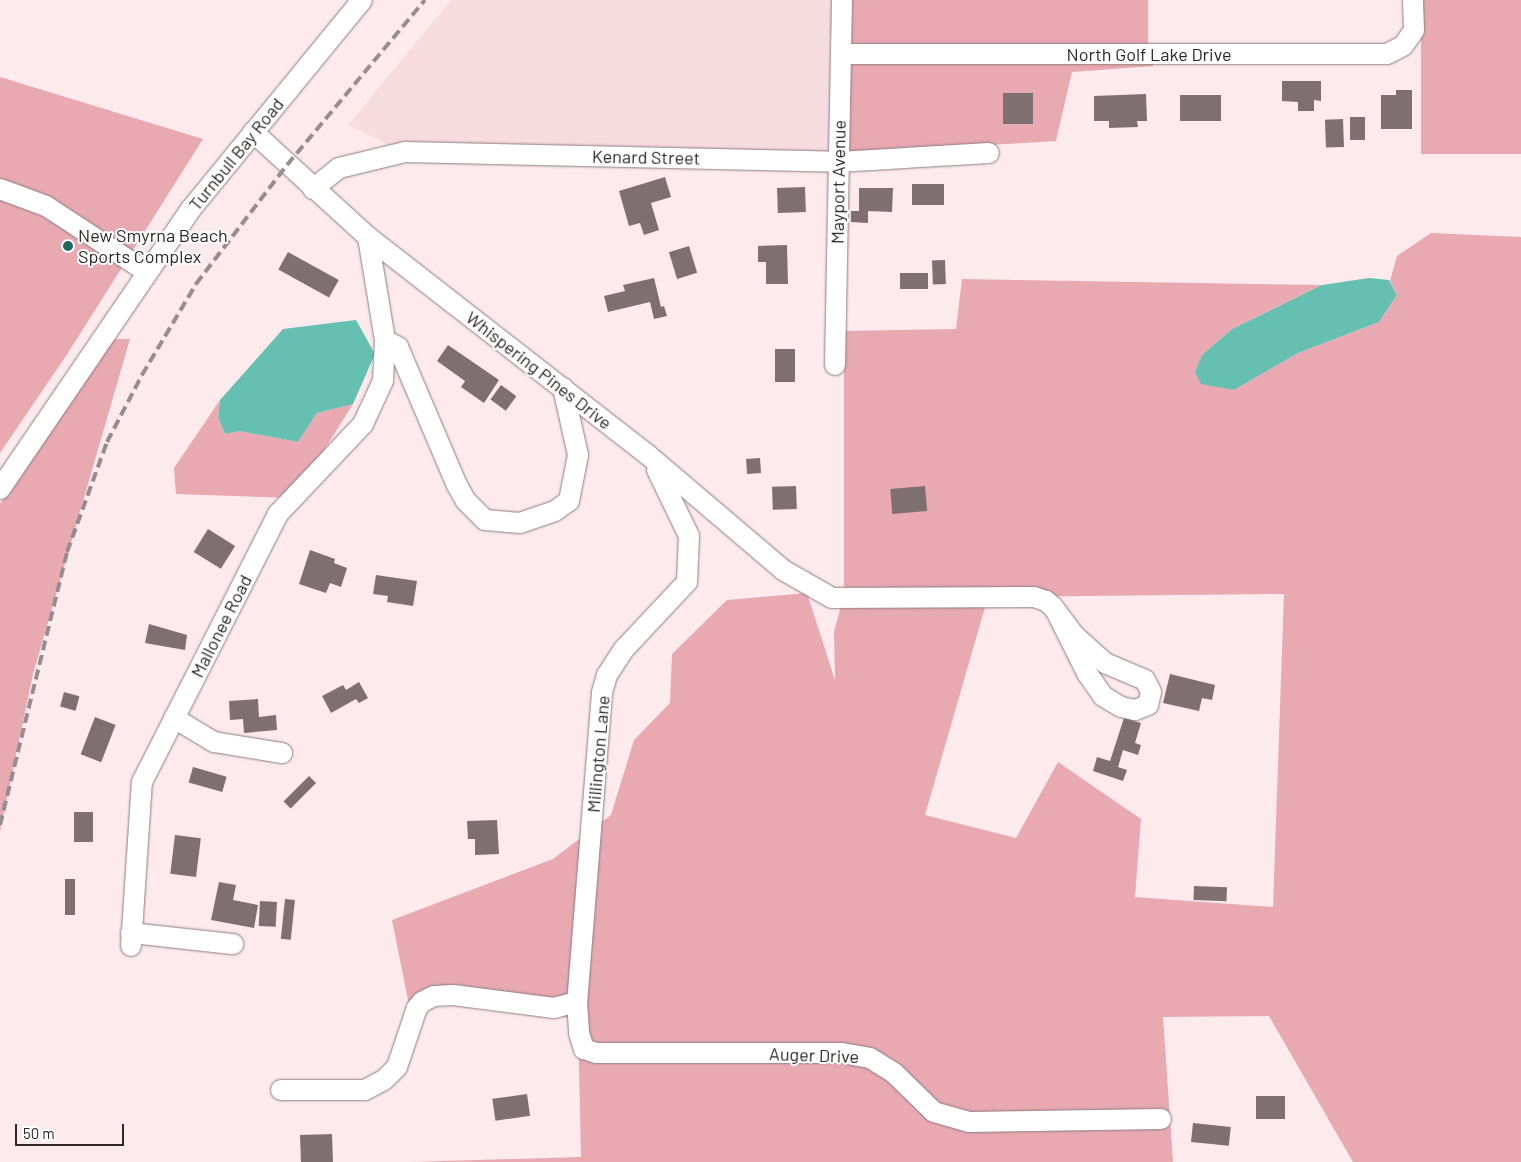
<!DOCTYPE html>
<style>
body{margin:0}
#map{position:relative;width:1521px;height:1162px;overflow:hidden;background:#fceaec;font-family:Barlow,sans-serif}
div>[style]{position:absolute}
.built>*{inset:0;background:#f7dcdf}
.green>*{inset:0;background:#e8a9b2;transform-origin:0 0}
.water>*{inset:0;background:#66c0b2}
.building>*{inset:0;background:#7f6f71;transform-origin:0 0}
.roads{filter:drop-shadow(0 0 1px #8d7d7f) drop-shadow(0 0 1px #8d7d7f)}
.minor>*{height:20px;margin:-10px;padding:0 10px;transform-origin:10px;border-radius:10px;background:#fff}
.rail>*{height:4px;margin-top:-2px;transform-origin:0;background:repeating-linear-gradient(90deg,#998c8d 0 10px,transparent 0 15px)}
.dots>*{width:14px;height:14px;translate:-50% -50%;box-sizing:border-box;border:2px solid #fff;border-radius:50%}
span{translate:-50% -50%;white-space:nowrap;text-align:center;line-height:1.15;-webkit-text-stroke:4px #fff;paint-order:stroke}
.street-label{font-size:18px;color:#2d2727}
.poi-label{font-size:18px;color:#2d2727}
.left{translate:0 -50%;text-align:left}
.scale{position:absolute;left:15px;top:1124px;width:109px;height:22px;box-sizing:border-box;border:2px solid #2d2727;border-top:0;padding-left:6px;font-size:15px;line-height:18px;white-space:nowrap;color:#2d2727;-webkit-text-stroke:4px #fff;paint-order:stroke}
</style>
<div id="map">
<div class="built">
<i style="clip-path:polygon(451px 0,834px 0,830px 154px,393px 147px,348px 125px)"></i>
</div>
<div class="green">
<i style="left:851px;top:0;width:297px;height:46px"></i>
<i style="left:1421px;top:0;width:100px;height:154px"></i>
<i style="clip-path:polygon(850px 61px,1153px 62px,1153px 66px,1072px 72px,1056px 141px,847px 154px)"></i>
<i style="clip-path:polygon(0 77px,203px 139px,68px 353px,0 453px)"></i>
<i style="clip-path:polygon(evenodd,1431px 233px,1521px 237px,1521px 1162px,1353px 1162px,1269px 1016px,1163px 1017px,1173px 1162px,412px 1162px,581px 1157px,578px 1020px,477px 996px,409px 1005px,392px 920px,553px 859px,611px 815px,634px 740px,670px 703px,672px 654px,727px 600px,807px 593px,835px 680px,834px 632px,844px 595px,844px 331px,956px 329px,962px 279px,1322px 285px,1232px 329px,1202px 355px,1234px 390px,1298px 353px,1379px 322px,1397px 295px,1390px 281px,1397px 256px,1431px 233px,1284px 594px,1273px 907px,1135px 897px,1141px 819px,1058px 762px,1016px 838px,925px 815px,988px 597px,1284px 594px)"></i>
<i style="clip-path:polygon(110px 339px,130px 339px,33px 674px,0 832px,0 504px)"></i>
<i style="clip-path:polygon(220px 400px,218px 417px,225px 434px,239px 431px,298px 442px,317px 413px,353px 404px,294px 498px,176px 494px,174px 468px)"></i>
</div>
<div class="water">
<i style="clip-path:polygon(1369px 278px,1389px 280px,1397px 295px,1379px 322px,1298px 353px,1234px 390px,1201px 384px,1195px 372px,1202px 355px,1232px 329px,1322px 285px)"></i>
<i style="clip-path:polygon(356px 320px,375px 354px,353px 404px,317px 413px,298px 442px,239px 431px,225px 434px,218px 417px,220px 400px,283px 329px)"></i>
</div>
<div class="building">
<i style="clip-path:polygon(1282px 81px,1321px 81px,1321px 101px,1314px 100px,1314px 111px,1298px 111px,1298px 102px,1282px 101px)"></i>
<i style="clip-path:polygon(1396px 90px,1412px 90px,1412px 129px,1381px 129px,1381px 95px,1396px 95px)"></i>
<i style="left:1003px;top:93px;width:30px;height:31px"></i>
<i style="clip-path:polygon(1146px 94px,1147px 121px,1137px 121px,1138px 127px,1109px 128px,1109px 121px,1094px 121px,1094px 96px)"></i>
<i style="left:1180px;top:95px;width:41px;height:26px"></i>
<i style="left:1350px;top:117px;width:15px;height:23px"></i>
<i style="left:1343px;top:119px;width:28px;height:18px;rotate:88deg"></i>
<i style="clip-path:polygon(665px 177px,671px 197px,651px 203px,659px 230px,644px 235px,640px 223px,629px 226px,619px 191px)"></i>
<i style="left:912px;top:184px;width:32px;height:21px"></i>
<i style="left:805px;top:187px;width:25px;height:28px;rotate:88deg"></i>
<i style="clip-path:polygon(859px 188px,893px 188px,892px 212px,868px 211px,868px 223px,851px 222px,851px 211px,859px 211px)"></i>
<i style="clip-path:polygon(787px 245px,788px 284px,766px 284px,766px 262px,758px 262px,758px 246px)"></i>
<i style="left:689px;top:246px;width:28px;height:21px;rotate:73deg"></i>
<i style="left:288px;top:252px;width:58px;height:20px;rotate:29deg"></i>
<i style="left:945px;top:260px;width:24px;height:13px;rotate:88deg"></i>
<i style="left:900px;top:273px;width:28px;height:16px"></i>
<i style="clip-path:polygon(654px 278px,661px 307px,664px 306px,667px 316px,654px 319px,650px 302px,608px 312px,604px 296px,625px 291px,623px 285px)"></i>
<i style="clip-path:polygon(448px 345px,499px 380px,484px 403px,461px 387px,465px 381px,437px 361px)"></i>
<i style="left:775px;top:349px;width:20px;height:33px"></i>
<i style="left:501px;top:385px;width:19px;height:18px;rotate:36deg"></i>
<i style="left:760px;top:458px;width:15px;height:14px;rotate:86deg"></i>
<i style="left:796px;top:486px;width:23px;height:24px;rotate:88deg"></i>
<i style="left:925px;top:486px;width:25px;height:35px;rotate:85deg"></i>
<i style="left:208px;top:529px;width:32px;height:27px;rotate:32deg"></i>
<i style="clip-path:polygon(310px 550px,335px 559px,334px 563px,347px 568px,341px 587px,330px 583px,326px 593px,299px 584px)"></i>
<i style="clip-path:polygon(376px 575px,417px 581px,413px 606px,387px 602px,388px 596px,373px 594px)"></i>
<i style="clip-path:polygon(149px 624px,187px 635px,185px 650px,145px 643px)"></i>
<i style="clip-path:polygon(1170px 674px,1215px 685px,1212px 700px,1202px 698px,1199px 711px,1163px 703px)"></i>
<i style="clip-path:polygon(359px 682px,368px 698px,359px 703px,356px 699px,331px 713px,322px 696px,343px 685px,346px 690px)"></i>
<i style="left:64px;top:692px;width:16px;height:15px;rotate:15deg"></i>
<i style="clip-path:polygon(258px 699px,259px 717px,276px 715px,277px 730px,244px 733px,243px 719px,230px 720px,229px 701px)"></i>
<i style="left:95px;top:717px;width:22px;height:40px;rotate:21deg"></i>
<i style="clip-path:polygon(1124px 718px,1141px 723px,1135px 743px,1141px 745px,1138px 755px,1123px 750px,1118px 767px,1127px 770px,1123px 781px,1093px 771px,1097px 757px,1110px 761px)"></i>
<i style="left:193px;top:767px;width:35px;height:16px;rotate:16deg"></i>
<i style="left:309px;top:776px;width:10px;height:36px;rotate:45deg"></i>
<i style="left:74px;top:812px;width:19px;height:30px"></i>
<i style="clip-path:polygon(497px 820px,499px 854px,475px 855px,475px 839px,468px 839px,467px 821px)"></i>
<i style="left:175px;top:835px;width:26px;height:39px;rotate:7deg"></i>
<i style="left:65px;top:879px;width:10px;height:36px"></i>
<i style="clip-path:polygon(219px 882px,236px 885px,233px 900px,258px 905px,254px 928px,211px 920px)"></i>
<i style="left:1194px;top:886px;width:33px;height:14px;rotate:2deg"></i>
<i style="left:285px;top:899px;width:10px;height:40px;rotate:6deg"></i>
<i style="left:260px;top:901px;width:17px;height:25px;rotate:3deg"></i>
<i style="left:527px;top:1094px;width:22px;height:35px;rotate:82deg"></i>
<i style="left:1256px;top:1096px;width:29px;height:23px"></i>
<i style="left:1193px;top:1123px;width:38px;height:19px;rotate:6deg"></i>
<i style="left:332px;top:1134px;width:28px;height:32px;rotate:88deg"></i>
</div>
<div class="roads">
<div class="minor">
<i style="left:842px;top:54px;width:545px"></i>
<i style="left:1387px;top:54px;width:18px;rotate:-27deg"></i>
<i style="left:1403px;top:46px;width:19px;rotate:-55deg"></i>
<i style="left:1414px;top:30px;width:30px;rotate:-92deg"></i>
<i style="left:253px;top:132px;width:156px;rotate:42.4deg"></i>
<i style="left:368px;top:237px;width:355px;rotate:37.9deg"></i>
<i style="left:648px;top:455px;width:177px;rotate:40.4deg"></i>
<i style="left:783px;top:570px;width:56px;rotate:29.7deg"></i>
<i style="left:832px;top:598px;width:202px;rotate:-0.3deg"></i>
<i style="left:1034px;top:597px;width:13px;rotate:18deg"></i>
<i style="left:1046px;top:601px;width:9px;rotate:41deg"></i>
<i style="left:1053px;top:607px;width:36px;rotate:53deg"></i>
<i style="left:1075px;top:636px;width:40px;rotate:42deg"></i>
<i style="left:1105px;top:663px;width:43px;rotate:23deg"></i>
<i style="left:1145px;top:680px;width:13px;rotate:63deg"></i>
<i style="left:1151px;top:692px;width:13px;rotate:103deg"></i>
<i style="left:1148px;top:705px;width:14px;rotate:159deg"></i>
<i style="left:1135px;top:710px;width:14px;rotate:-168deg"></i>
<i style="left:1121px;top:707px;width:21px;rotate:-149deg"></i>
<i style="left:1103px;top:696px;width:28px;rotate:-125deg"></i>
<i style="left:1087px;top:673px;width:69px;rotate:-116.6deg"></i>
<i style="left:0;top:189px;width:49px;rotate:20.3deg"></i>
<i style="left:46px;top:206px;width:121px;rotate:33.2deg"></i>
<i style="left:313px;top:189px;width:33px;rotate:-39deg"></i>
<i style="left:339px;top:168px;width:68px;rotate:-13.6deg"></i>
<i style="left:405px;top:152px;width:433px;rotate:1.3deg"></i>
<i style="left:838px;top:162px;width:151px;rotate:-3.4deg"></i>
<i style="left:385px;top:340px;width:15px;rotate:28deg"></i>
<i style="left:398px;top:347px;width:150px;rotate:66.9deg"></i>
<i style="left:457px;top:485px;width:18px;rotate:61deg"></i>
<i style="left:466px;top:501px;width:27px;rotate:45deg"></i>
<i style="left:485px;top:520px;width:35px;rotate:5deg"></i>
<i style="left:520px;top:523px;width:37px;rotate:-19deg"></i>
<i style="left:555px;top:511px;width:17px;rotate:-36deg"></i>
<i style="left:569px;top:501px;width:47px;rotate:-78.9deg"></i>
<i style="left:578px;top:455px;width:69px;rotate:-102.6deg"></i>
<i style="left:835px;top:365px;width:365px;rotate:-88.9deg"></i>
<i style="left:657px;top:470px;width:73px;rotate:64.1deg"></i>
<i style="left:689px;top:536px;width:46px;rotate:92.5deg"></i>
<i style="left:687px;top:582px;width:92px;rotate:133.2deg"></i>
<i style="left:624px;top:649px;width:31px;rotate:123deg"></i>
<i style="left:607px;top:675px;width:19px;rotate:106deg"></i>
<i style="left:602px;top:693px;width:310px;rotate:94.6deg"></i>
<i style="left:577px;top:1002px;width:31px;rotate:86deg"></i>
<i style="left:579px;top:1033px;width:17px;rotate:73deg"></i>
<i style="left:584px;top:1049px;width:13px;rotate:18deg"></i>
<i style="left:596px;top:1053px;width:246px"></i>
<i style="left:842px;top:1053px;width:28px;rotate:10deg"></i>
<i style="left:870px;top:1058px;width:28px;rotate:32deg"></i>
<i style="left:894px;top:1073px;width:56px;rotate:44.3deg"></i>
<i style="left:934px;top:1112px;width:36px;rotate:16deg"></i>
<i style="left:969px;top:1122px;width:192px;rotate:-0.9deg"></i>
<i style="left:0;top:489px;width:339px;rotate:-55.7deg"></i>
<i style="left:191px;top:209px;width:270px;rotate:-50.7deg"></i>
<i style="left:174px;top:718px;width:47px;rotate:31deg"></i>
<i style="left:214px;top:742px;width:69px;rotate:9.2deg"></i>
<i style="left:131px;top:933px;width:103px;rotate:6.2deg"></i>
<i style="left:131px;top:946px;width:164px;rotate:-86.2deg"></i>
<i style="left:142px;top:782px;width:301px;rotate:-63.1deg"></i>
<i style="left:278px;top:514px;width:124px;rotate:-46.6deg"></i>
<i style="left:363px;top:424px;width:47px;rotate:-65.1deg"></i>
<i style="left:383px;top:381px;width:41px;rotate:-87.2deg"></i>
<i style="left:385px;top:340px;width:104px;rotate:-99.4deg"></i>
<i style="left:281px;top:1090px;width:84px"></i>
<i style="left:365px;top:1090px;width:21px;rotate:-28deg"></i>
<i style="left:384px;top:1080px;width:18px;rotate:-45deg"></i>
<i style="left:397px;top:1067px;width:62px;rotate:-71.3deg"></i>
<i style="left:417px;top:1008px;width:8px;rotate:-50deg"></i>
<i style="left:422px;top:1002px;width:13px;rotate:-27deg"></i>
<i style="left:434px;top:996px;width:19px;rotate:-3deg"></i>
<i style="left:453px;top:995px;width:102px;rotate:7.3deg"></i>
<i style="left:554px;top:1008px;width:24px;rotate:-15deg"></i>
</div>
</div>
<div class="rail">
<i style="left:0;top:825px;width:281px;rotate:-76.2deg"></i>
<i style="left:67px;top:552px;width:117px;rotate:-70deg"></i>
<i style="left:107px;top:442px;width:76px;rotate:-62.4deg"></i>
<i style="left:142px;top:375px;width:106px;rotate:-59.3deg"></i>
<i style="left:196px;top:284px;width:150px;rotate:-52.6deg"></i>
<i style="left:287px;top:165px;width:215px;rotate:-50.1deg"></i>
</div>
<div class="dots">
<i style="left:68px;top:246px;background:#20685f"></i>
</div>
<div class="street-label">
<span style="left:1149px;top:54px">North Golf Lake Drive</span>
<span style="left:236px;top:154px;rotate:-51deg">Turnbull Bay Road</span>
<span style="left:646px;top:157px;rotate:1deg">Kenard Street</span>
<span style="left:838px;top:182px;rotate:-89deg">Mayport Avenue</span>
<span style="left:539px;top:370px;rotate:38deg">Whispering Pines Drive</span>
<span style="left:221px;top:626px;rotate:-63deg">Mallonee Road</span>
<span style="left:598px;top:754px;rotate:-85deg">Millington Lane</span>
<span style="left:814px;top:1055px;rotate:2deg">Auger Drive</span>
</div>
<div class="poi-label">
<span class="left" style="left:78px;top:246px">New Smyrna Beach<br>Sports Complex</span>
</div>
<div class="scale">50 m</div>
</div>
